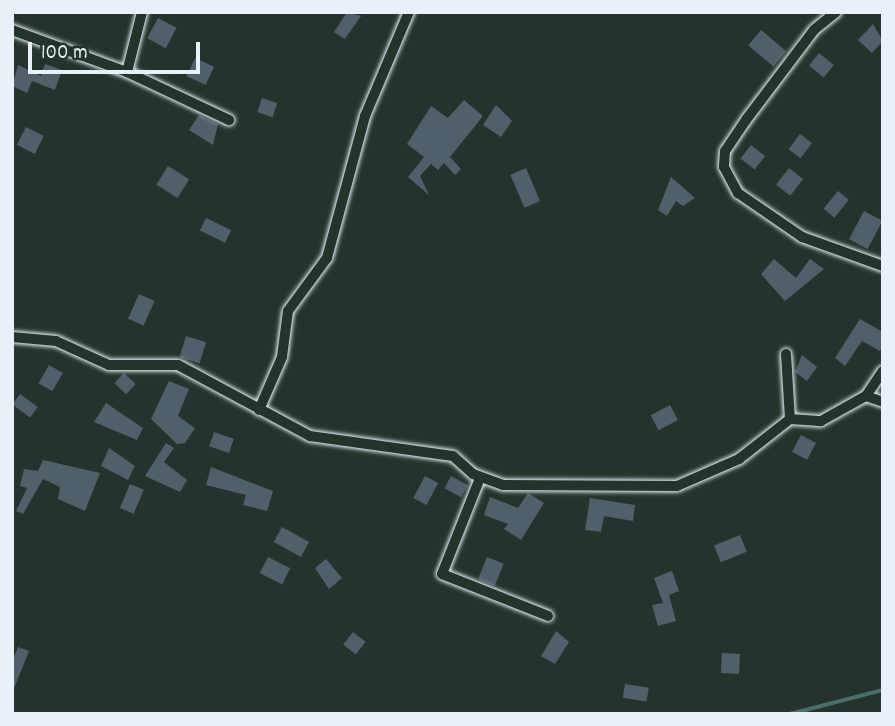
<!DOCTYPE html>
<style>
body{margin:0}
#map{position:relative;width:895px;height:726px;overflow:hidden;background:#26332d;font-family:Dekko,sans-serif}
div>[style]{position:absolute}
.stream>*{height:3.5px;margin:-1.75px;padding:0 1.75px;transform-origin:1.75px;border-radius:1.75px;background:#496e6c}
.building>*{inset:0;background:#515f6b;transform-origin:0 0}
.roads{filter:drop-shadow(0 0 2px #e8f1f8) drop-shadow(0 0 2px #e8f1f8)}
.minor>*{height:10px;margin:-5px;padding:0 5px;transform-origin:5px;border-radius:5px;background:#26332d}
span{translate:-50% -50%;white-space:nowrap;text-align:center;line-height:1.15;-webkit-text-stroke:7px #26332d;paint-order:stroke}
.frame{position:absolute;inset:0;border:14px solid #e8f1f8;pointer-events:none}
.scale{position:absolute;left:28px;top:42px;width:172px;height:32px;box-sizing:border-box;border:4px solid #e8f1f8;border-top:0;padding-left:9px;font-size:21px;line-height:24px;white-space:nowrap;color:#e8f1f8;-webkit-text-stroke:5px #26332d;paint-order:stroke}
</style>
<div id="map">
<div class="stream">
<i style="left:366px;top:714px;width:24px"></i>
<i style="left:790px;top:714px;width:96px;rotate:-14.5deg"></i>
</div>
<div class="building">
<i style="clip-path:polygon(347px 12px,361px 16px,345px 39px,334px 32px)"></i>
<i style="left:158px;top:18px;width:21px;height:23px;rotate:28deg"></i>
<i style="clip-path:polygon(873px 24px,883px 41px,872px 53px,858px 40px)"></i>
<i style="left:761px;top:30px;width:33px;height:20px;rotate:40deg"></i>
<i style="left:819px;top:53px;width:19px;height:16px;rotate:39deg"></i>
<i style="left:195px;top:58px;width:21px;height:20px;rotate:25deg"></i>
<i style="clip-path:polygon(45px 64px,62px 70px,55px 90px,32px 81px,27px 93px,12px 86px,18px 65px,41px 76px)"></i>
<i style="left:262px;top:98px;width:16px;height:15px;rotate:18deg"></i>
<i style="clip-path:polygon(464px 100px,483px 116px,450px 157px,461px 169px,455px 175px,444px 163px,438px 170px,431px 164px,420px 176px,429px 195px,408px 177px,424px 157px,407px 144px,431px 106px,448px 118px)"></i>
<i style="clip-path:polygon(496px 105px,512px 121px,501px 137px,483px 125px)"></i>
<i style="clip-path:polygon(199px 115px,218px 124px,213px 145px,189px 130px)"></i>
<i style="left:26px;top:127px;width:20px;height:20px;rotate:27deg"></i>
<i style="left:800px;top:134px;width:15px;height:19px;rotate:37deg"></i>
<i style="left:751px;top:145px;width:18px;height:17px;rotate:38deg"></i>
<i style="left:168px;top:166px;width:25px;height:22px;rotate:32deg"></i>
<i style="left:526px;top:168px;width:36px;height:17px;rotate:67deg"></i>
<i style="left:789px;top:168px;width:18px;height:21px;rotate:38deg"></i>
<i style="clip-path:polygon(671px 177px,695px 198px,683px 206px,676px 201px,667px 216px,658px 210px)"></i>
<i style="left:838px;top:191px;width:14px;height:23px;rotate:39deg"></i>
<i style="left:864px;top:211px;width:21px;height:32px;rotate:28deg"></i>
<i style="left:206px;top:218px;width:28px;height:14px;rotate:26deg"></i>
<i style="clip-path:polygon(774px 259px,796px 278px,810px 259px,824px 269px,785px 301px,761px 274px)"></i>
<i style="left:139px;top:294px;width:17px;height:27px;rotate:24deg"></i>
<i style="clip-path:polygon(860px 319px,883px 332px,883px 346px,880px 351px,862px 341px,845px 366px,835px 358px)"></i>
<i style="left:186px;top:336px;width:21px;height:22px;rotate:17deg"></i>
<i style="clip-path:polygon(802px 355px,817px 367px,807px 381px,795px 372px)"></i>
<i style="left:49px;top:365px;width:16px;height:21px;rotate:30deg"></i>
<i style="left:124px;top:373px;width:16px;height:14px;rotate:43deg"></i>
<i style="clip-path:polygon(169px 381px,189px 389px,178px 416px,195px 428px,185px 443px,177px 444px,151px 419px)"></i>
<i style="left:20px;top:394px;width:22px;height:13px;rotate:36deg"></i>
<i style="clip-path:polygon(106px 403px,143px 428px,137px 440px,94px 422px)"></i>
<i style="left:670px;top:405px;width:17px;height:22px;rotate:62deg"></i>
<i style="left:214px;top:432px;width:21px;height:15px;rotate:19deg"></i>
<i style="left:801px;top:435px;width:17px;height:19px;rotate:28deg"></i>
<i style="clip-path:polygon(166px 443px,174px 448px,164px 462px,187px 480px,180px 492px,145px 476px)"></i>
<i style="clip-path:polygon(109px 448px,135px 466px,128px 480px,101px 466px)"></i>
<i style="clip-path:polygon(43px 460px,100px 473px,85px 511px,58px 499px,60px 487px,43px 479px,23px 514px,16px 511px,27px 488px,20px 486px,24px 469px,38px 471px)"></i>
<i style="clip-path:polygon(211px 467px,273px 491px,267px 511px,243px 505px,246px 495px,206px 485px)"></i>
<i style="left:425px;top:476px;width:15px;height:25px;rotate:28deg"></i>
<i style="left:451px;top:476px;width:19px;height:14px;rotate:28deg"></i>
<i style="left:130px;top:484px;width:15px;height:26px;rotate:23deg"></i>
<i style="clip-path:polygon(528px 493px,544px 503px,521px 540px,504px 529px,508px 524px,484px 515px,490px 497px,518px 508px)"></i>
<i style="clip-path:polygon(590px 498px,635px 505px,633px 521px,604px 516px,601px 532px,585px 530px)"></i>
<i style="left:282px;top:527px;width:31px;height:17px;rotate:29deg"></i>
<i style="left:740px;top:535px;width:18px;height:28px;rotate:68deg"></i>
<i style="left:268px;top:557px;width:25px;height:18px;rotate:27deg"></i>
<i style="left:487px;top:557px;width:18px;height:24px;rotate:22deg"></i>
<i style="clip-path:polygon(326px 559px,342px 578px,329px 589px,315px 568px)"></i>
<i style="clip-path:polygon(672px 571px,679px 591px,669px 595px,676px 621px,658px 626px,652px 605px,663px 603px,654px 578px)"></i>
<i style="clip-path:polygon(556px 631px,569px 642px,555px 664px,541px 656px)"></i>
<i style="left:353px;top:632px;width:16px;height:16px;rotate:38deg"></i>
<i style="clip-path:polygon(18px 647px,29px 651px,13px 691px,12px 662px)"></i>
<i style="left:722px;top:653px;width:18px;height:20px;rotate:3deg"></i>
<i style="left:625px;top:684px;width:24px;height:14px;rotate:9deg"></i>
</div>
<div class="roads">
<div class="minor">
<i style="left:142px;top:12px;width:62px;rotate:104deg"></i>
<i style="left:127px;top:72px;width:113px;rotate:25.2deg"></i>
<i style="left:836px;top:12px;width:28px;rotate:141deg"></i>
<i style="left:814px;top:30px;width:113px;rotate:127.1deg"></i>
<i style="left:746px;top:120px;width:37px;rotate:124deg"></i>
<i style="left:725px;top:151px;width:16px;rotate:94deg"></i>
<i style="left:724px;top:167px;width:30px;rotate:62deg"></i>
<i style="left:738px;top:193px;width:78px;rotate:34.5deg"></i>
<i style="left:802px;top:237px;width:86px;rotate:19.7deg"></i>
<i style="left:12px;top:30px;width:122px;rotate:20.1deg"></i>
<i style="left:12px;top:337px;width:44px;rotate:5.2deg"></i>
<i style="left:56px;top:341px;width:58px;rotate:24.4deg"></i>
<i style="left:109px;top:365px;width:69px"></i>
<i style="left:178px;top:365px;width:150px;rotate:28.3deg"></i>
<i style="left:310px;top:436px;width:144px;rotate:8deg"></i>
<i style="left:453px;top:456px;width:27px;rotate:42deg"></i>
<i style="left:473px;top:474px;width:32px;rotate:20deg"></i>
<i style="left:503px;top:485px;width:174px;rotate:0.3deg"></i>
<i style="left:677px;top:486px;width:68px;rotate:-23.5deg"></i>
<i style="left:739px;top:459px;width:65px;rotate:-38.1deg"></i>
<i style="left:790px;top:419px;width:31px;rotate:4deg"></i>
<i style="left:821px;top:421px;width:51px;rotate:-29.1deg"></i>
<i style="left:866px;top:396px;width:18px;rotate:19deg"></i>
<i style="left:786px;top:354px;width:65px;rotate:86.5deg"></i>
<i style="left:866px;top:396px;width:30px;rotate:-56deg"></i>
<i style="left:259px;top:410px;width:58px;rotate:-66.5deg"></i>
<i style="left:282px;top:357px;width:46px;rotate:-82.6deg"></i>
<i style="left:288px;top:311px;width:66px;rotate:-53.7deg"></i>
<i style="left:327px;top:258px;width:147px;rotate:-75deg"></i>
<i style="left:365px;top:116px;width:113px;rotate:-67.1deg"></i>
<i style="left:480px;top:478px;width:103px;rotate:111.6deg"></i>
<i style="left:442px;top:574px;width:114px;rotate:21.6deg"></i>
</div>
</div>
<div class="frame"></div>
<div class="scale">100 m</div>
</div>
